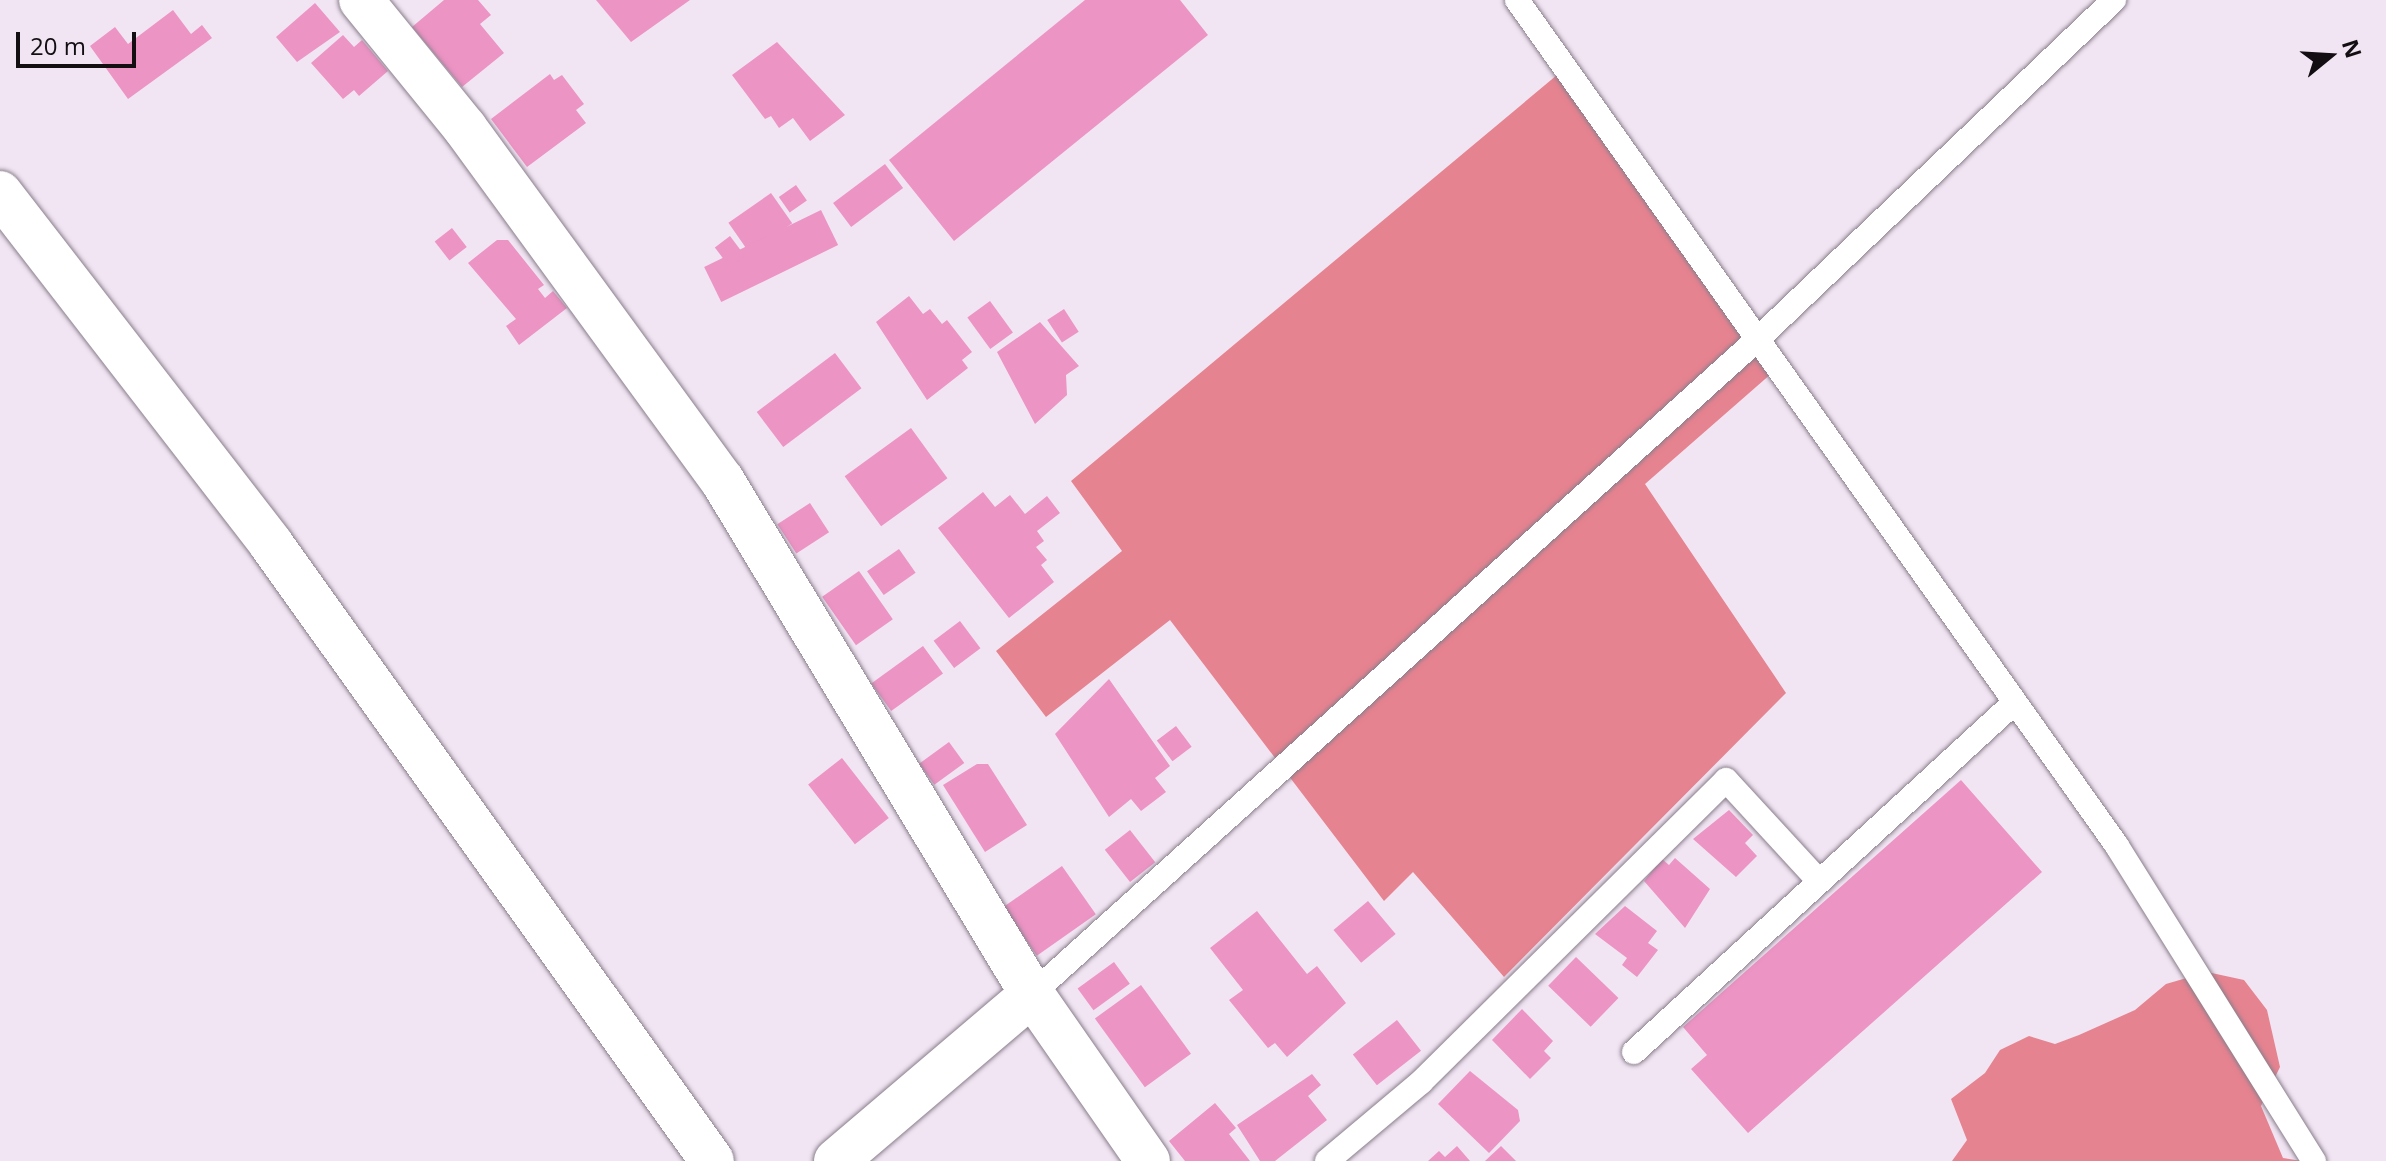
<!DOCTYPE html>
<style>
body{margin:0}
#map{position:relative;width:2386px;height:1161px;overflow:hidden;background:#f1e5f3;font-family:"Open Sans",sans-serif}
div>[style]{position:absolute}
.forest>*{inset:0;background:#e68390}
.building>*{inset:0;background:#ec94c4;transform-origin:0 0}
.roads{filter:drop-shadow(0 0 2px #897e8b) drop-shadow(0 0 2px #897e8b)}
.service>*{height:24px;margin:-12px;padding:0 12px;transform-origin:12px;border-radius:12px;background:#fff}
.minor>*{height:44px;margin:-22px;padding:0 22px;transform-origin:22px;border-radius:22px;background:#fff}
.tertiary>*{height:44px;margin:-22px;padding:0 22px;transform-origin:22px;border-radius:22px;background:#fff}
span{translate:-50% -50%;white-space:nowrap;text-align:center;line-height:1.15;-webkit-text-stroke:8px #f1e5f3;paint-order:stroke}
.north{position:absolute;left:2290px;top:16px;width:80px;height:80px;-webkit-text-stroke:6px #f1e5f3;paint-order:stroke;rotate:72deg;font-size:22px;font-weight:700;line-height:32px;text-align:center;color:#120e12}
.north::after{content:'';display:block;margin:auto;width:28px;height:36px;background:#120e12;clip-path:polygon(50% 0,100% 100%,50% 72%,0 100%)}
.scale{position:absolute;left:16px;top:32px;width:120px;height:36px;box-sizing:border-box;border:4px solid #120e12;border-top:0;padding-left:10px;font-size:24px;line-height:28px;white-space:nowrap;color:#120e12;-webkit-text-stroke:6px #f1e5f3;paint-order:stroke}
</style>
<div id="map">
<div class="forest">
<i style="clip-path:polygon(1557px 75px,1772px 373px,1645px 484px,1786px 693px,1504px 977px,1413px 872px,1384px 901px,1170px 620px,1046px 717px,996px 651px,1122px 551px,1071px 481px)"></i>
<i style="clip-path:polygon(2207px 972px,2244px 980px,2267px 1010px,2280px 1067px,2261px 1106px,2283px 1158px,2302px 1161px,1952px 1161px,1967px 1140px,1951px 1099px,1985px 1073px,2000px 1050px,2029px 1036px,2055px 1044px,2079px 1035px,2135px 1010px,2166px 984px)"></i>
</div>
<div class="building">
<i style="clip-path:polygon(444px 0,478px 0,491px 15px,480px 24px,504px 53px,462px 87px,412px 27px)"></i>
<i style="clip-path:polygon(596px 0,690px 0,631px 42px)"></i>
<i style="clip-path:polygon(1085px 0,1180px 0,1208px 35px,954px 241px,889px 160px)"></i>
<i style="clip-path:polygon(315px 3px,340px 32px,297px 62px,276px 37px)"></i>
<i style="clip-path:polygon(173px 10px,191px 34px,202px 25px,212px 38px,128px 99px,90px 46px,115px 27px,128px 44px)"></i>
<i style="clip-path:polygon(343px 35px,354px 47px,362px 40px,388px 71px,359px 96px,354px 90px,343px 99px,311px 63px)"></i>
<i style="clip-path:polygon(777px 42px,845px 115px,810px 141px,793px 118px,779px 128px,771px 116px,765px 119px,732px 75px)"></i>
<i style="clip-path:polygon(550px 74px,554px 80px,562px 75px,584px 104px,576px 110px,586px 123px,527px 167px,491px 119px)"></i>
<i style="left:885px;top:164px;width:30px;height:65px;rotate:53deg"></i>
<i style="left:796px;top:185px;width:19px;height:21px;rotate:55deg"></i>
<i style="left:771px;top:193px;width:37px;height:52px;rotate:55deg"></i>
<i style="left:821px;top:210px;width:39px;height:130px;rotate:64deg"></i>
<i style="left:452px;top:228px;width:24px;height:22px;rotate:52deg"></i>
<i style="left:730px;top:236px;width:25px;height:19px;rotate:53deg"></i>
<i style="clip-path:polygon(497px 240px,508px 240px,544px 285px,538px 289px,545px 298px,553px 291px,567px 308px,519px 345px,506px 326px,516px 319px,468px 263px)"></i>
<i style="clip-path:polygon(909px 296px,923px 314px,930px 309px,942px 324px,947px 320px,972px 352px,962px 360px,968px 368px,927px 400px,876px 322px)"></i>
<i style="left:990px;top:301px;width:39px;height:28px;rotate:54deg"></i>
<i style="left:1064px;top:309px;width:27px;height:20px;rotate:57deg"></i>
<i style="clip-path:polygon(1040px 322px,1079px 366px,1066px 375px,1067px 395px,1035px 424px,997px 352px)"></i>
<i style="left:835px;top:353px;width:44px;height:98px;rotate:53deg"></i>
<i style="left:911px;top:428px;width:62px;height:82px;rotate:54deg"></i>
<i style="clip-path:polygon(983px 492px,995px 507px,1010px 495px,1025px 514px,1047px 496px,1060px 513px,1037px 531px,1044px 541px,1036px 547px,1047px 560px,1041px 565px,1054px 582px,1009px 618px,938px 528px)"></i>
<i style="left:810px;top:503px;width:35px;height:39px;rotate:57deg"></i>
<i style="left:899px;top:549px;width:29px;height:39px;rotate:55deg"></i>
<i style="left:859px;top:571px;width:59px;height:45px;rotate:55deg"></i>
<i style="left:960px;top:621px;width:34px;height:33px;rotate:53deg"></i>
<i style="left:923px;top:646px;width:34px;height:64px;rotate:54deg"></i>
<i style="clip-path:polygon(1109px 679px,1170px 766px,1155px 778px,1166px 792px,1141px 811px,1131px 799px,1109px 817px,1055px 734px)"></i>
<i style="left:1176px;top:726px;width:26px;height:24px;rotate:53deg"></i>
<i style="left:949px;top:742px;width:26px;height:37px;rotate:54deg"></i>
<i style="left:842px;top:758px;width:76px;height:43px;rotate:52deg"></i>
<i style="clip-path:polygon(977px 764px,988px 764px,1027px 825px,985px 852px,943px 785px)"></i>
<i style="clip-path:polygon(1961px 780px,2042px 872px,1748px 1133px,1691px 1069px,1707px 1055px,1683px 1027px)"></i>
<i style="clip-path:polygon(1729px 810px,1753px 835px,1745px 843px,1757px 856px,1736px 877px,1693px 839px)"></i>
<i style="left:1130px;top:830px;width:41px;height:32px;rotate:52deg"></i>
<i style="clip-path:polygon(1675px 858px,1710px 889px,1685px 928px,1644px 881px,1662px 859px,1669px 865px)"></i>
<i style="left:1062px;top:866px;width:59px;height:72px;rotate:55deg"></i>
<i style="left:1368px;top:901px;width:43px;height:45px;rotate:50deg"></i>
<i style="clip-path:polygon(1625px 906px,1657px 931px,1648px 943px,1658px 950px,1637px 977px,1622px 965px,1627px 958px,1595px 934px)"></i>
<i style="clip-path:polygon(1257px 911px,1307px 974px,1317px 966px,1346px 1003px,1287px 1057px,1275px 1043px,1268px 1048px,1229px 1000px,1243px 990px,1210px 948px)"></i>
<i style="left:1576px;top:957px;width:59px;height:40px;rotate:44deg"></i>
<i style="left:1114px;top:962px;width:27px;height:45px;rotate:54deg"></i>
<i style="left:1141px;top:985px;width:85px;height:57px;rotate:54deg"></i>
<i style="clip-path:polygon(1522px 1009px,1553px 1041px,1544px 1051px,1551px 1058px,1530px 1079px,1492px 1040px)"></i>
<i style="left:1397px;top:1020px;width:39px;height:56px;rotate:52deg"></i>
<i style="clip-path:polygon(1470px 1071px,1518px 1110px,1520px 1121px,1489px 1153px,1438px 1104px)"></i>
<i style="clip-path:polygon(1312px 1074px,1321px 1085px,1308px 1096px,1327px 1120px,1275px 1161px,1260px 1161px,1237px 1125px)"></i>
<i style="clip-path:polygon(1215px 1103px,1236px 1128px,1229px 1134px,1250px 1161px,1185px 1161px,1169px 1141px)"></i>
<i style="clip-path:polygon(1457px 1146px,1470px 1161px,1428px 1161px,1439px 1151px,1445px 1157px)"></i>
<i style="clip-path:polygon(1501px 1146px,1516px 1161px,1485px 1161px)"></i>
</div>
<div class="roads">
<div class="service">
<i style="left:1517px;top:0;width:1037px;rotate:54.65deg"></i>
<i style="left:2117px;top:846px;width:372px;rotate:58deg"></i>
<i style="left:1032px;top:994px;width:981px;rotate:-42.07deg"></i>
<i style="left:1760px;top:337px;width:489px;rotate:-43.6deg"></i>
<i style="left:1634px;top:1052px;width:516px;rotate:-42.57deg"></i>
<i style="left:1327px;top:1161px;width:123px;rotate:-40deg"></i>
<i style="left:1421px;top:1082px;width:429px;rotate:-44.7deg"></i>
<i style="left:1726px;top:780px;width:136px;rotate:47.4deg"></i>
</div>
<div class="minor">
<i style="left:361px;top:0;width:165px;rotate:50.9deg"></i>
<i style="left:465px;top:128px;width:436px;rotate:53.9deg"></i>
<i style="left:722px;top:480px;width:600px;rotate:58.91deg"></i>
<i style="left:1032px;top:994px;width:203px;rotate:55.2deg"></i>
<i style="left:836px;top:1161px;width:257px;rotate:-40.4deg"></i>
</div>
<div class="tertiary">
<i style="left:0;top:193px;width:443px;rotate:52.3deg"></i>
<i style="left:271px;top:544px;width:758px;rotate:54.44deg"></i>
</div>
</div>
<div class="north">N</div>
<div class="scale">20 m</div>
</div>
